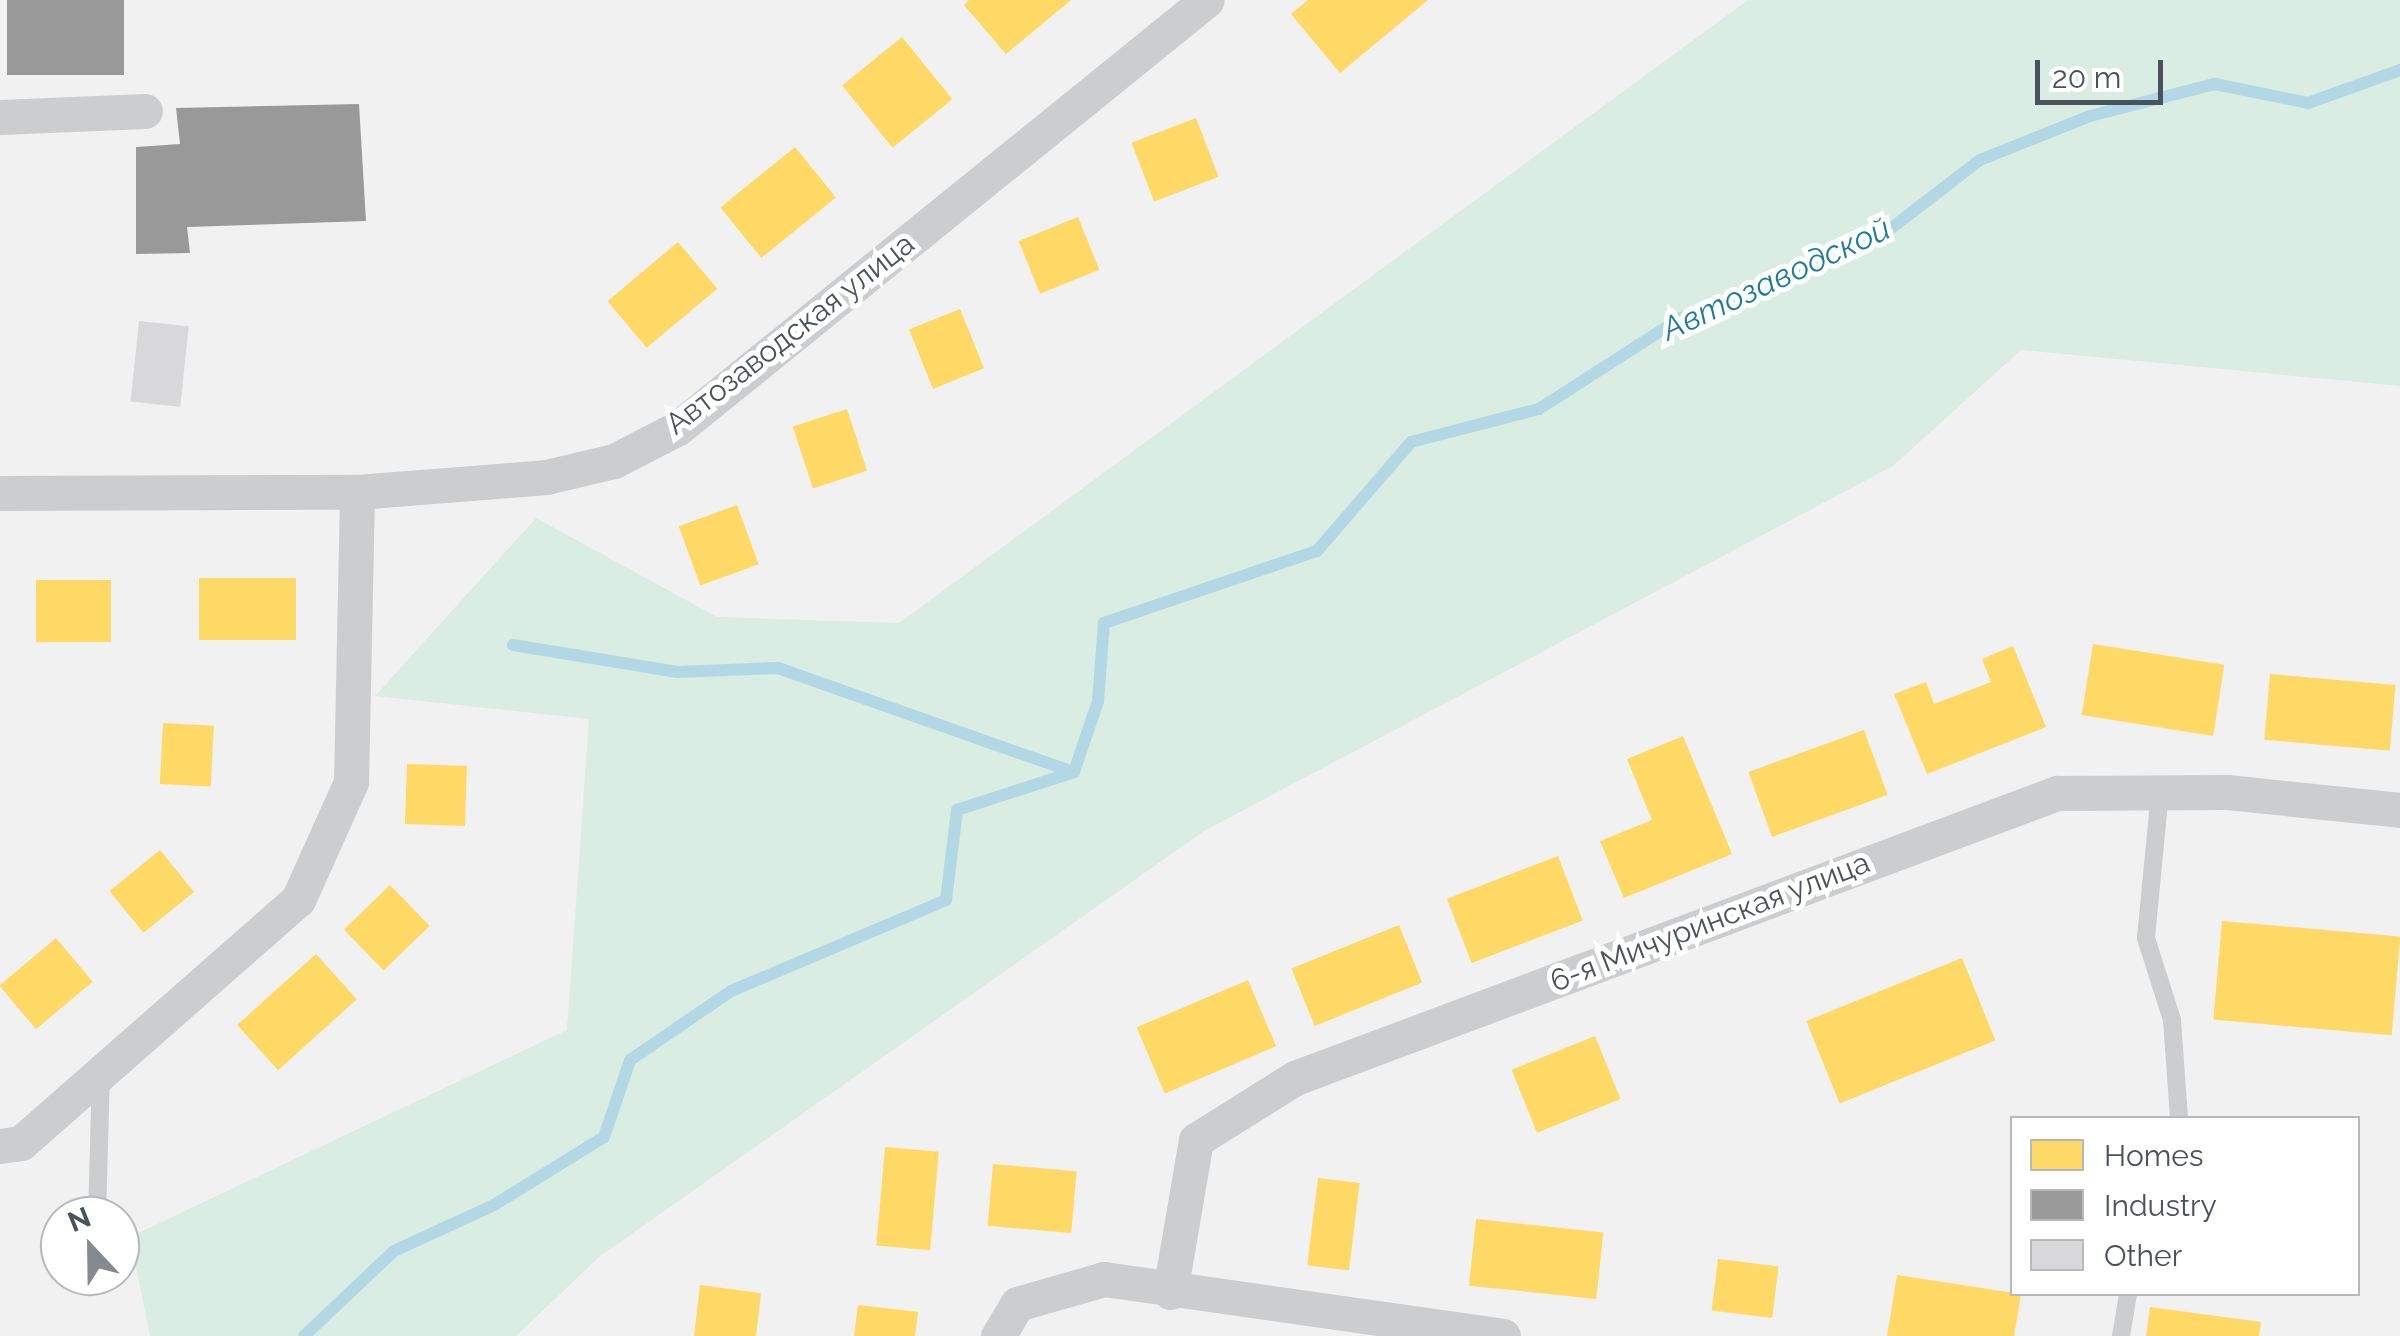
<!DOCTYPE html>
<meta charset="utf-8">
<style>
body{margin:0}
#map{position:relative;width:2400px;height:1336px;overflow:hidden;background:#f2f1f1;font-family:Raleway,sans-serif}
div>[style]{position:absolute}
.green>*{inset:0;background:#d9ede2}
.homes>*{inset:0;background:#ffd966;transform-origin:0 0}
.industry>*{inset:0;background:#999;transform-origin:0 0}
.stream>*{height:12px;margin:-6px;padding:0 6px;transform-origin:6px;border-radius:6px;background:#b2d8e6}
.building>*{inset:0;background:#d8d8da;transform-origin:0 0}
.lane>*{height:18px;margin:-9px;padding:0 9px;transform-origin:9px;border-radius:9px;background:#cbcdcf}
.street>*{height:35px;margin:-17.5px;padding:0 17.5px;transform-origin:17.5px;border-radius:17.5px;background:#cbcdcf}
span{translate:-50% -50%;white-space:nowrap;text-align:center;line-height:1.15;-webkit-text-stroke:10px #fff;paint-order:stroke}
.street-label{font-size:30px;color:#4a525b}
.water-label{font-size:32px;color:#1e7a9b;font-style:italic}
.legend{position:absolute;left:2010px;top:1116px;width:350px;height:180px;box-sizing:border-box;background:#fff;border:2px solid #b7babd;margin:0;padding:12px 18px;list-style:none;font-size:30px;color:#4a525b}
.legend li{display:flex;align-items:center;gap:20px;height:50px}
.legend b{width:50px;border:2px solid #b7babd}
.north{position:absolute;left:40px;top:1196px;width:100px;height:100px;box-sizing:border-box;background:#fff;border:2px solid #b7babd;border-radius:50%;rotate:338deg;font-size:28px;font-weight:700;line-height:40px;text-align:center;color:#4a525b}
.north::after{content:'';display:block;margin:auto;width:35px;height:45px;background:#858a90;clip-path:polygon(50% 0,100% 100%,50% 72%,0 100%)}
.scale{position:absolute;left:2035px;top:60px;width:128px;height:45px;box-sizing:border-box;border:5px solid #4a525b;border-top:0;padding-left:12px;font-size:30px;line-height:35px;white-space:nowrap;color:#4a525b;-webkit-text-stroke:8px #fff;paint-order:stroke}
</style>
<div id="map">
<div class="green">
<i style="clip-path:polygon(1748px 0,2400px 0,2400px 386px,2021px 350px,1893px 466px,1204px 831px,599px 1257px,516px 1336px,150px 1336px,130px 1237px,567px 1030px,589px 719px,375px 696px,536px 518px,717px 617px,899px 623px)"></i>
</div>
<div class="homes">
<i style="clip-path:polygon(969px 0,1071px 0,1006px 54px,964px 5px)"></i>
<i style="clip-path:polygon(1308px 0,1428px 0,1340px 73px,1291px 14px)"></i>
<i style="left:902px;top:37px;width:80px;height:77px;rotate:51deg"></i>
<i style="left:1196px;top:118px;width:63px;height:69px;rotate:69deg"></i>
<i style="left:795px;top:147px;width:65px;height:96px;rotate:51deg"></i>
<i style="left:1078px;top:217px;width:57px;height:64px;rotate:68deg"></i>
<i style="left:678px;top:242px;width:61px;height:92px;rotate:50deg"></i>
<i style="left:960px;top:309px;width:64px;height:55px;rotate:68deg"></i>
<i style="left:847px;top:409px;width:65px;height:57px;rotate:72deg"></i>
<i style="left:737px;top:505px;width:63px;height:62px;rotate:70deg"></i>
<i style="left:296px;top:578px;width:62px;height:97px;rotate:90deg"></i>
<i style="left:36px;top:580px;width:75px;height:62px"></i>
<i style="left:2093px;top:644px;width:133px;height:72px;rotate:9deg"></i>
<i style="clip-path:polygon(2013px 646px,2046px 727px,1927px 774px,1894px 694px,1926px 682px,1934px 704px,1991px 682px,1982px 659px)"></i>
<i style="left:2270px;top:674px;width:126px;height:66px;rotate:5deg"></i>
<i style="left:163px;top:723px;width:51px;height:61px;rotate:3deg"></i>
<i style="left:1864px;top:730px;width:69px;height:123px;rotate:70deg"></i>
<i style="clip-path:polygon(1683px 736px,1732px 854px,1624px 898px,1600px 841px,1652px 820px,1627px 759px)"></i>
<i style="left:407px;top:764px;width:60px;height:60px;rotate:2deg"></i>
<i style="left:160px;top:850px;width:54px;height:65px;rotate:51deg"></i>
<i style="left:1558px;top:856px;width:69px;height:119px;rotate:69deg"></i>
<i style="left:390px;top:885px;width:57px;height:64px;rotate:46deg"></i>
<i style="left:2222px;top:921px;width:179px;height:99px;rotate:5deg"></i>
<i style="left:1399px;top:925px;width:62px;height:116px;rotate:68deg"></i>
<i style="left:56px;top:938px;width:57px;height:74px;rotate:50deg"></i>
<i style="left:316px;top:954px;width:61px;height:106px;rotate:48deg"></i>
<i style="left:1962px;top:958px;width:89px;height:168px;rotate:68deg"></i>
<i style="left:1248px;top:980px;width:72px;height:121px;rotate:67deg"></i>
<i style="left:1595px;top:1036px;width:68px;height:90px;rotate:68deg"></i>
<i style="left:885px;top:1147px;width:54px;height:99px;rotate:5deg"></i>
<i style="left:993px;top:1164px;width:84px;height:62px;rotate:5deg"></i>
<i style="left:1318px;top:1178px;width:42px;height:88px;rotate:7deg"></i>
<i style="left:1476px;top:1219px;width:128px;height:67px;rotate:6deg"></i>
<i style="left:1718px;top:1259px;width:61px;height:52px;rotate:7deg"></i>
<i style="clip-path:polygon(1897px 1275px,2021px 1294px,2014px 1336px,1887px 1336px)"></i>
<i style="clip-path:polygon(700px 1285px,761px 1293px,756px 1336px,694px 1336px)"></i>
<i style="clip-path:polygon(858px 1305px,918px 1312px,915px 1336px,854px 1336px)"></i>
<i style="clip-path:polygon(2150px 1307px,2261px 1322px,2259px 1336px,2146px 1336px)"></i>
</div>
<div class="industry">
<i style="left:7px;top:0;width:117px;height:75px"></i>
<i style="clip-path:polygon(359px 104px,366px 221px,187px 227px,190px 253px,136px 254px,136px 147px,180px 144px,176px 108px)"></i>
</div>
<div class="stream">
<i style="left:513px;top:645px;width:167px;rotate:9.3deg"></i>
<i style="left:678px;top:672px;width:100px;rotate:-2.3deg"></i>
<i style="left:778px;top:668px;width:314px;rotate:19.4deg"></i>
<i style="left:304px;top:1336px;width:124px;rotate:-43.4deg"></i>
<i style="left:394px;top:1251px;width:110px;rotate:-24.7deg"></i>
<i style="left:494px;top:1205px;width:129px;rotate:-31.7deg"></i>
<i style="left:604px;top:1137px;width:81px;rotate:-71.3deg"></i>
<i style="left:630px;top:1060px;width:122px;rotate:-34.3deg"></i>
<i style="left:731px;top:991px;width:233px;rotate:-22.9deg"></i>
<i style="left:946px;top:900px;width:91px;rotate:-83deg"></i>
<i style="left:957px;top:810px;width:123px;rotate:-18deg"></i>
<i style="left:1074px;top:772px;width:75px;rotate:-71.3deg"></i>
<i style="left:1098px;top:701px;width:78px;rotate:-85.6deg"></i>
<i style="left:1104px;top:623px;width:225px;rotate:-18.7deg"></i>
<i style="left:1317px;top:551px;width:144px;rotate:-49.2deg"></i>
<i style="left:1411px;top:442px;width:132px;rotate:-14.5deg"></i>
<i style="left:1539px;top:409px;width:166px;rotate:-32.7deg"></i>
<i style="left:1679px;top:319px;width:228px;rotate:-23deg"></i>
<i style="left:1889px;top:230px;width:115px;rotate:-37.6deg"></i>
<i style="left:1980px;top:160px;width:118px;rotate:-21.8deg"></i>
<i style="left:2090px;top:116px;width:129px;rotate:-14.4deg"></i>
<i style="left:2215px;top:84px;width:95px;rotate:11.5deg"></i>
<i style="left:2308px;top:103px;width:98px;rotate:-19.7deg"></i>
</div>
<div class="building">
<i style="left:139px;top:321px;width:50px;height:81px;rotate:6deg"></i>
</div>
<div class="lane">
<i style="left:2160px;top:792px;width:147px;rotate:95.5deg"></i>
<i style="left:2146px;top:938px;width:86px;rotate:72.4deg"></i>
<i style="left:2172px;top:1020px;width:98px;rotate:85.9deg"></i>
<i style="left:97px;top:1216px;width:142px;rotate:-88.4deg"></i>
<i style="left:2121px;top:1336px;width:43px;rotate:-80.5deg"></i>
</div>
<div class="street">
<i style="left:0;top:117px;width:145px;rotate:-2.4deg"></i>
<i style="left:0;top:493px;width:357px;rotate:-0.2deg"></i>
<i style="left:357px;top:492px;width:190px;rotate:-4.5deg"></i>
<i style="left:546px;top:477px;width:70px;rotate:-13.2deg"></i>
<i style="left:614px;top:461px;width:72px;rotate:-27.3deg"></i>
<i style="left:678px;top:428px;width:680px;rotate:-38.98deg"></i>
<i style="left:0;top:1146px;width:21px;rotate:-8deg"></i>
<i style="left:21px;top:1143px;width:368px;rotate:-41.3deg"></i>
<i style="left:298px;top:900px;width:129px;rotate:-65.8deg"></i>
<i style="left:351px;top:782px;width:290px;rotate:-88.8deg"></i>
<i style="left:1170px;top:1292px;width:154px;rotate:-80.3deg"></i>
<i style="left:1196px;top:1140px;width:117px;rotate:-32.1deg"></i>
<i style="left:1295px;top:1078px;width:814px;rotate:-20.51deg"></i>
<i style="left:2057px;top:793px;width:170px;rotate:-0.3deg"></i>
<i style="left:2227px;top:792px;width:174px;rotate:5.9deg"></i>
<i style="left:998px;top:1336px;width:37px;rotate:-59deg"></i>
<i style="left:1017px;top:1304px;width:91px;rotate:-16deg"></i>
<i style="left:1104px;top:1279px;width:403px;rotate:8.1deg"></i>
</div>
<div class="street-label">
<span style="left:790px;top:334px;rotate:-38deg">Автозаводская улица</span>
<span style="left:1710px;top:922px;rotate:-21deg">6-я Мичуринская улица</span>
</div>
<div class="water-label">
<span style="left:1776px;top:279px;rotate:-25deg">Автозаводской</span>
</div>
<ul class="legend">
<li><b style="height:28px;background:#ffd966"></b>Homes</li>
<li><b style="height:28px;background:#999"></b>Industry</li>
<li><b style="height:28px;background:#d8d8da"></b>Other</li>
</ul>
<div class="north">N</div>
<div class="scale">20 m</div>
</div>
